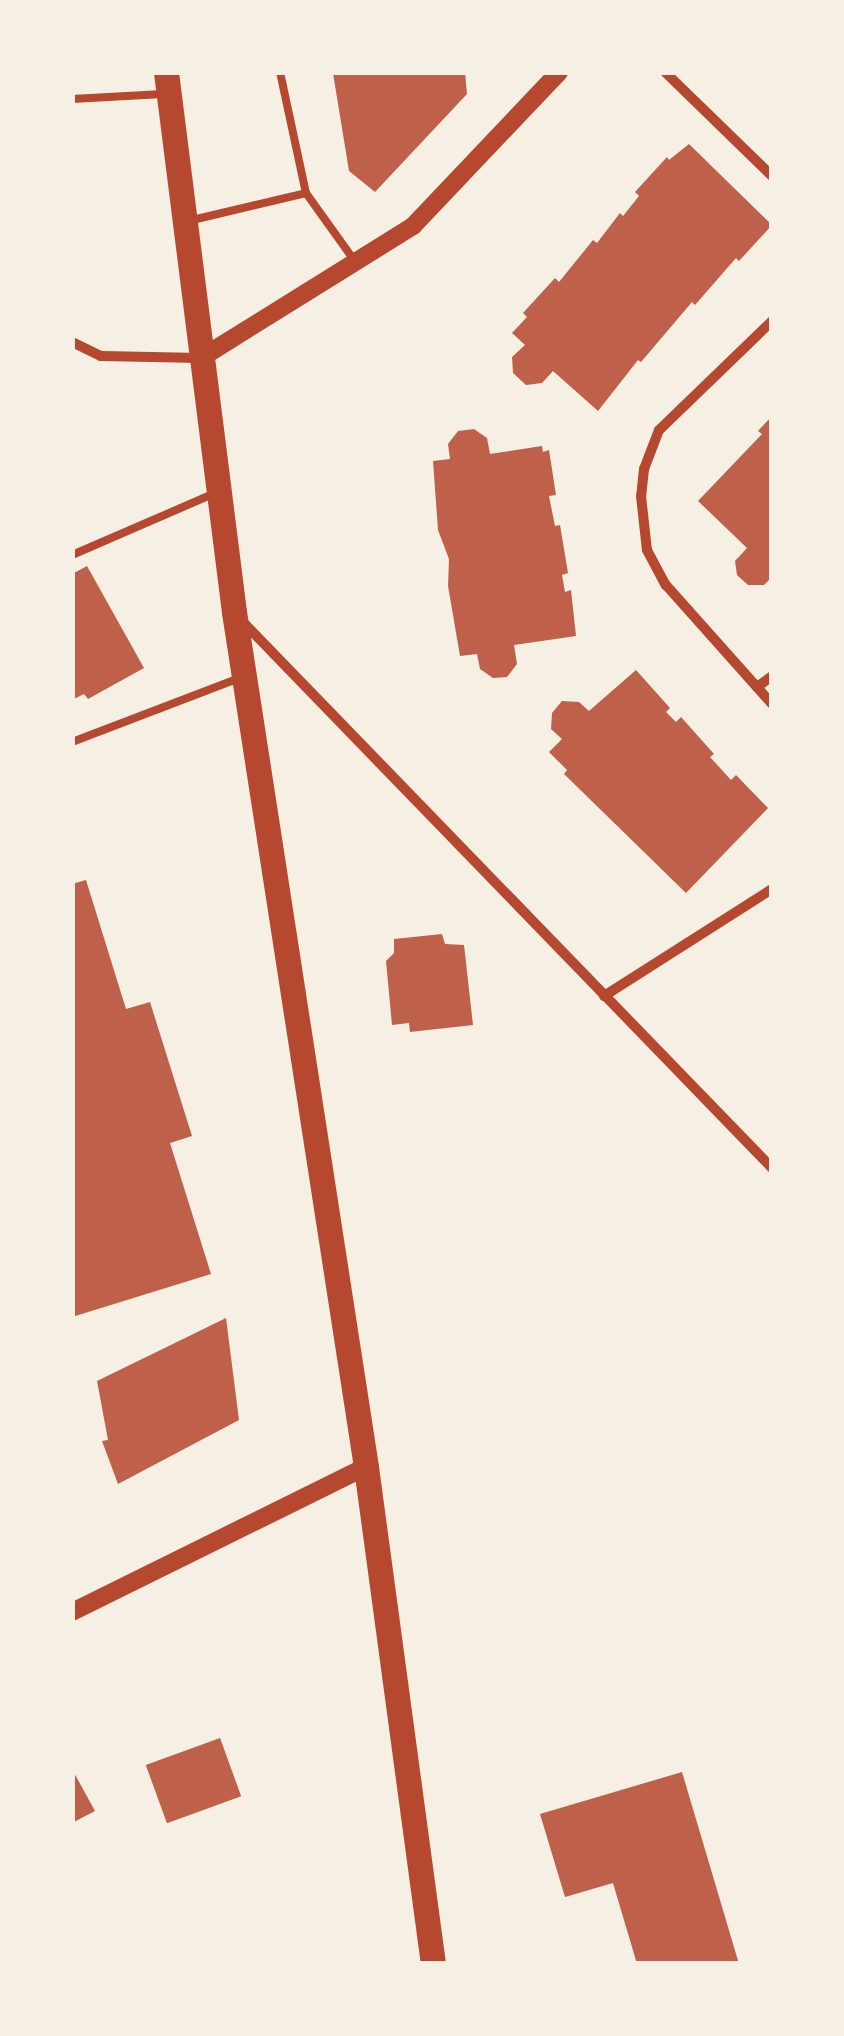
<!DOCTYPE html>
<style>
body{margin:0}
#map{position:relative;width:844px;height:2036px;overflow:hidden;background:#f6efe4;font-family:"Public Sans",sans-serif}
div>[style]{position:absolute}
.building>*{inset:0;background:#bf614a;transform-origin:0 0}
.service>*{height:8px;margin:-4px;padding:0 4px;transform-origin:4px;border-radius:4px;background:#b5482f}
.minor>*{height:10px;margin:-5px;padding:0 5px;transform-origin:5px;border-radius:5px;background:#b5482f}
.tertiary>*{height:18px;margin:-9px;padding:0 9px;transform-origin:9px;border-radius:9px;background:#b5482f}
.primary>*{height:25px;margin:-12.5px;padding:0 12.5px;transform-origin:12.5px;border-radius:12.5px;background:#b5482f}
span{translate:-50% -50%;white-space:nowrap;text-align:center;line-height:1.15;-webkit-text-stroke:10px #f6efe4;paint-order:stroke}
.frame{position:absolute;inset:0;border:75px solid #f6efe4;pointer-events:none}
</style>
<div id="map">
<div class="building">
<i style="clip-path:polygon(465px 72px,467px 94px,375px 192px,349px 171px,333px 73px)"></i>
<i style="clip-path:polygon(689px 144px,772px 225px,739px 261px,736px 258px,695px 305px,692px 302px,641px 362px,638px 360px,598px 411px,553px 371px,542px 383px,526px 385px,513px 373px,512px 357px,525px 345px,512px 333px,527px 317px,523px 313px,555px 278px,559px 282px,593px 240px,597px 243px,620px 213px,623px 216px,639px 196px,635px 192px,667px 157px,669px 160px)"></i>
<i style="clip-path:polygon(772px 416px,772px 577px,764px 585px,748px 585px,737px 575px,735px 561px,747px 548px,698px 501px,762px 434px,758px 431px)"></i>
<i style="clip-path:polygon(474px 429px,487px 438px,490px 454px,542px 446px,543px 452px,549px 450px,556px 495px,549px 496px,555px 526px,560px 525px,568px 573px,562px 575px,565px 592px,571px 590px,576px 636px,514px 645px,517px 664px,507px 677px,493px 678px,480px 669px,477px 654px,460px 656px,448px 586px,449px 559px,438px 530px,433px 461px,450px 459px,448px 444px,458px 431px)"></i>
<i style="clip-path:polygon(87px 566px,144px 668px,88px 699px,84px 694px,72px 700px,72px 574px)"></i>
<i style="clip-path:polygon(636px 670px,670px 708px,666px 712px,676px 722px,681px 717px,714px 754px,710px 757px,731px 780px,736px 775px,768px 808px,686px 893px,564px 774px,567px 770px,549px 752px,562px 739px,551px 729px,552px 713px,562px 701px,579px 702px,589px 711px)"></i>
<i style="clip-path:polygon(86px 880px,126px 1009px,150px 1002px,192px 1136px,170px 1143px,211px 1274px,72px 1317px,72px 884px)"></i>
<i style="clip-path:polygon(442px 934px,445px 944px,464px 945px,473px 1025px,410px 1032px,409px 1023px,392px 1025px,386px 961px,394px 953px,394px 939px)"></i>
<i style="clip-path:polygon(226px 1318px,239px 1420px,118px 1484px,102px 1441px,108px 1440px,97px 1381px)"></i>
<i style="left:220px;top:1738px;width:62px;height:79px;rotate:70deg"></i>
<i style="clip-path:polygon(72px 1769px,95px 1811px,72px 1823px)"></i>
<i style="clip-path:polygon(682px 1772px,739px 1964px,637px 1964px,613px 1883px,565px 1897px,540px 1814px)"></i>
</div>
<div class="service">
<i style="left:280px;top:72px;width:124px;rotate:77.9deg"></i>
<i style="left:306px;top:193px;width:82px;rotate:54.4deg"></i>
<i style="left:72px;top:99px;width:91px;rotate:-3.1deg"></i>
<i style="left:188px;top:221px;width:121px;rotate:-13.3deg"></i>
<i style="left:72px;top:555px;width:156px;rotate:-23.4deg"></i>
<i style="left:72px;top:742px;width:180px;rotate:-20.9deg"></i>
</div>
<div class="minor">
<i style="left:665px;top:72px;width:149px;rotate:44.2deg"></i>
<i style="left:772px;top:321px;width:157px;rotate:136deg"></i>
<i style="left:659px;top:430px;width:42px;rotate:111deg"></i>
<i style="left:644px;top:469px;width:27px;rotate:96deg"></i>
<i style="left:641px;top:496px;width:54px;rotate:83.7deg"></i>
<i style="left:647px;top:550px;width:40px;rotate:62deg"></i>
<i style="left:666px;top:585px;width:159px;rotate:48.3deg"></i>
<i style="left:72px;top:342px;width:32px;rotate:26deg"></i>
<i style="left:101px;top:356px;width:100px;rotate:1.1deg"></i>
<i style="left:241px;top:620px;width:763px;rotate:45.9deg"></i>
<i style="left:757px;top:687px;width:19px;rotate:-36deg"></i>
<i style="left:604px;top:996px;width:199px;rotate:-32.5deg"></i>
</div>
<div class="tertiary">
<i style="left:201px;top:358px;width:250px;rotate:-31.9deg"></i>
<i style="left:413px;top:226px;width:212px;rotate:-46.5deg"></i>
<i style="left:72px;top:1612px;width:328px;rotate:-26.3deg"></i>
</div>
<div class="primary">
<i style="left:166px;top:72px;width:544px;rotate:82.82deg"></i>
<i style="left:234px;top:612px;width:865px;rotate:81.22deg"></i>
<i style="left:366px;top:1467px;width:501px;rotate:82.32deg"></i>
</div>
<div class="frame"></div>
</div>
